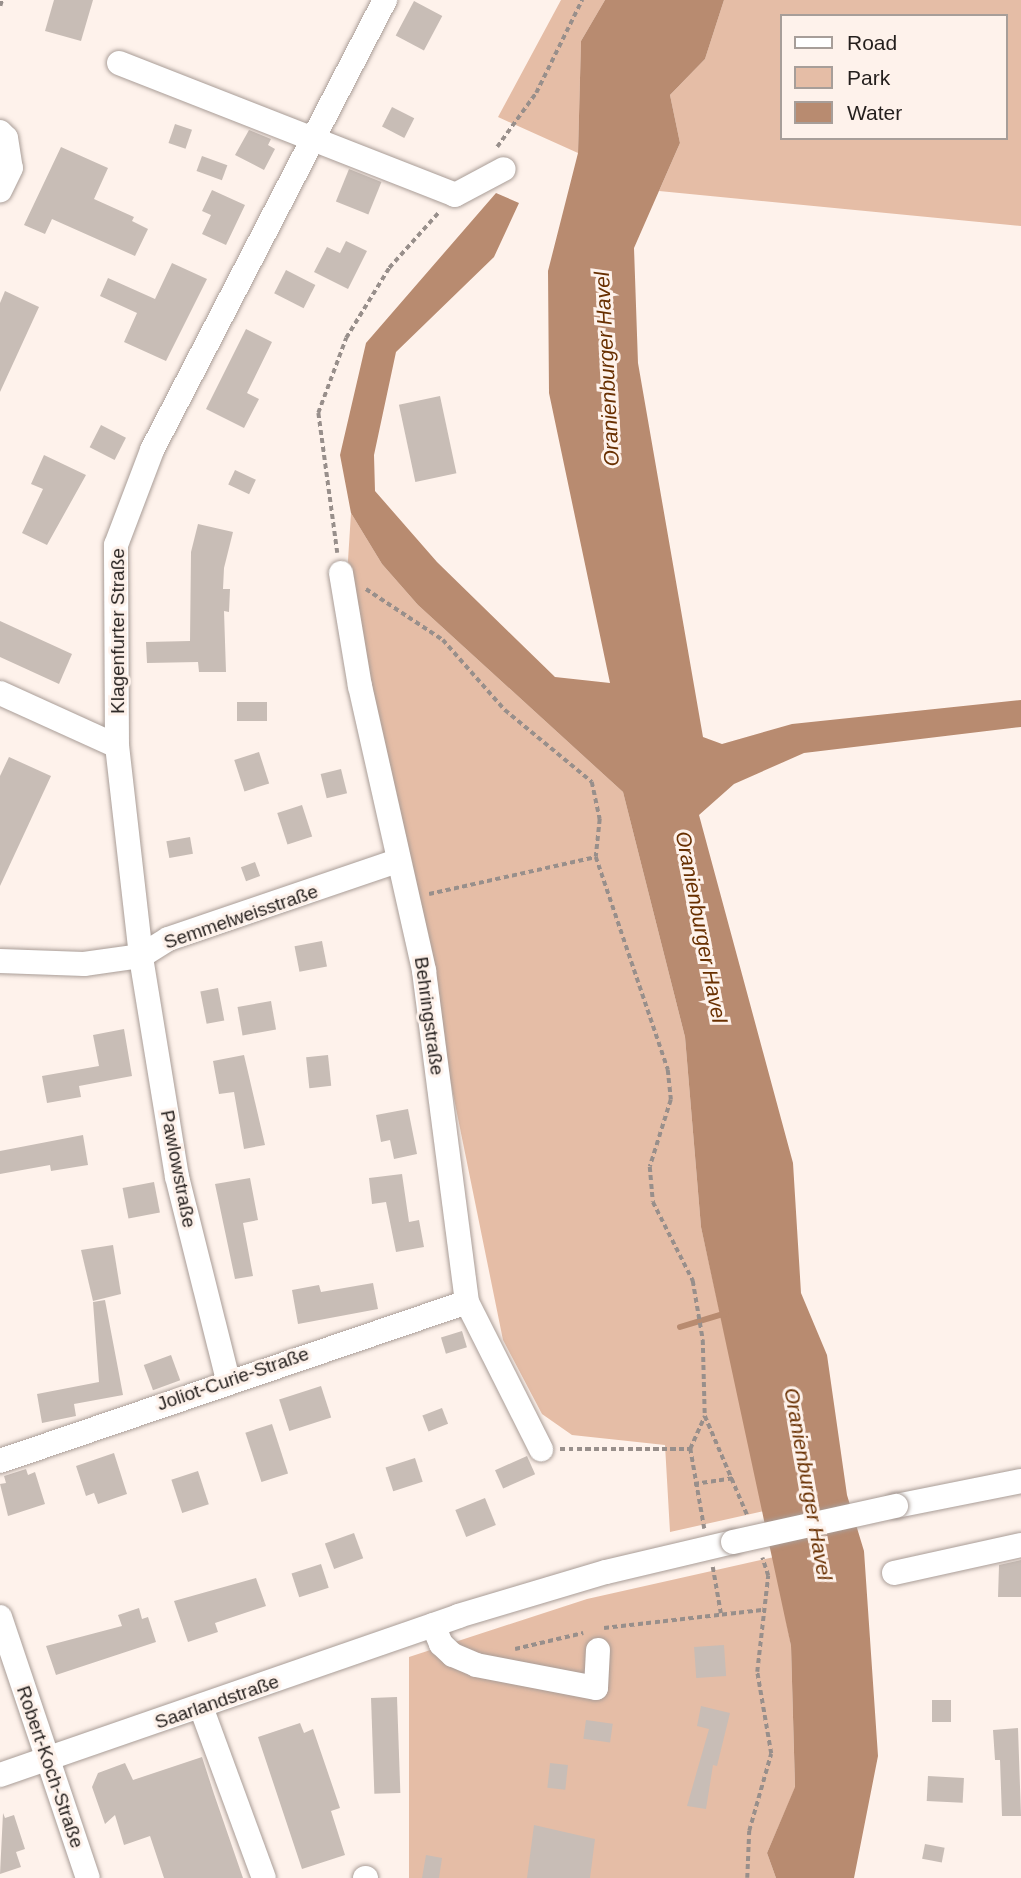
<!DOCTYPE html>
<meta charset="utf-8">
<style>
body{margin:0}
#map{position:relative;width:1021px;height:1878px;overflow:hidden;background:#fef2eb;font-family:Arial,sans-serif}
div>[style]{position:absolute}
.green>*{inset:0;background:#e5bda6}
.water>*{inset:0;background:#b88b70}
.stream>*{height:6px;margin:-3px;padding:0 3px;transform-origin:3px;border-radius:3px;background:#b88b70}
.building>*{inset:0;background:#c8bdb6;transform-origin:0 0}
.path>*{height:3.5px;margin-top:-1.75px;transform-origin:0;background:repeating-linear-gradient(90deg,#988f8b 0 5px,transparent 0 8.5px)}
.roads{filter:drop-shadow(0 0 2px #a99d97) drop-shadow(0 0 2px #a99d97)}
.minor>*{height:24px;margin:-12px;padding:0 12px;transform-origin:12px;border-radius:12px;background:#fff}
.bridges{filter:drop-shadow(0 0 2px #a99d97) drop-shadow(0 0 2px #a99d97)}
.minor-bridge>*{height:24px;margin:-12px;padding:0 12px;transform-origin:12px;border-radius:12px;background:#fff}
span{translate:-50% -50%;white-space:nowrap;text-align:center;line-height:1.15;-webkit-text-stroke:6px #fef2eb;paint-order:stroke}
.street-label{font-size:19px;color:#241f1d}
.water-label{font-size:21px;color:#682f00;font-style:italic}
.legend{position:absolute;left:780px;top:14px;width:228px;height:126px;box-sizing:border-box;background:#fef2eb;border:2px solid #a79e99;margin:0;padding:9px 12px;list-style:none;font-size:21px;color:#241f1d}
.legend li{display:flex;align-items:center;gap:14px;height:35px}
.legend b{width:35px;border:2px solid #a79e99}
</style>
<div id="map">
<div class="green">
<i style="clip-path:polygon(561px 0,605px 0,581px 41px,578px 153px,498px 117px)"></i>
<i style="clip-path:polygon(evenodd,724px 0,1021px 0,1021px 226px,659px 191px,680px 143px,670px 95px,705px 59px,724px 0,781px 16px,1005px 16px,1005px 138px,781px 138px,781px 16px)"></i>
<i style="clip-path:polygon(351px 513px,382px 564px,418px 605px,623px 792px,685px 1037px,701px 1227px,764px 1511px,670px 1532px,665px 1445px,572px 1435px,542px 1414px,503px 1340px,407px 867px,346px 592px)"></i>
<i style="clip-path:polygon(774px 1557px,791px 1646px,795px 1788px,767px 1853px,776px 1878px,409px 1878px,409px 1657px,587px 1599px)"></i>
</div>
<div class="water">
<i style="clip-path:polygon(605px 0,724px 0,705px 59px,670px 95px,680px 143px,634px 248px,638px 363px,703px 737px,722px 744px,792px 724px,1021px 700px,1021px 727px,804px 753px,734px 784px,699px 815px,793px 1163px,801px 1293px,827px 1355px,847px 1495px,864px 1551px,878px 1756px,854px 1878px,776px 1878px,767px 1853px,795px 1787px,791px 1646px,701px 1227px,685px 1037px,623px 792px,418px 605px,382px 564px,351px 513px,340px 455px,366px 343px,496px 193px,519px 203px,494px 257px,396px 352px,374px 455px,375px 491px,437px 562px,555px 677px,610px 683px,549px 393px,548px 271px,578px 153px,581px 41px)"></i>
</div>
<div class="stream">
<i style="left:680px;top:1327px;width:48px;rotate:-16.9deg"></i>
</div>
<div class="building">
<i style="clip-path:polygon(54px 0,93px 0,81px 41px,45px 31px)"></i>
<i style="left:414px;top:1px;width:32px;height:39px;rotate:28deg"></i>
<i style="left:392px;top:107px;width:25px;height:22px;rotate:27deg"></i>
<i style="left:175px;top:124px;width:18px;height:20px;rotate:19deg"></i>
<i style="clip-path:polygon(249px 130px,271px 139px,268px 145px,275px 149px,264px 170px,235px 155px)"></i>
<i style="clip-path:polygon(61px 147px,108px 168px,94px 199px,134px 217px,132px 221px,148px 229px,135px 256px,52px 219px,45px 234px,24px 225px)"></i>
<i style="left:202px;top:156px;width:27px;height:16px;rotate:20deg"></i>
<i style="left:349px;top:169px;width:35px;height:35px;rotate:22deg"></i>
<i style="clip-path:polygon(212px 190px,245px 205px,226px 245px,202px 234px,211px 215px,202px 211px)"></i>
<i style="clip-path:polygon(346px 241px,367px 251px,348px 289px,314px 272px,327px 247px,340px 253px)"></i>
<i style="clip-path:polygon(172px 263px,207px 279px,166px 361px,124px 342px,137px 313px,100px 296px,108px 278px,155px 299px)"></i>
<i style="left:286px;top:270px;width:33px;height:26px;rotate:27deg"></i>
<i style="clip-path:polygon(5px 291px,39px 307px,0 392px,0 303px)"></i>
<i style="clip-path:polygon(246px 329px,272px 342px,247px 393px,259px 399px,244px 428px,206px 409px)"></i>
<i style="left:440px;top:396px;width:79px;height:42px;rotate:78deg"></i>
<i style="left:101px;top:425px;width:28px;height:25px;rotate:27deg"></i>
<i style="clip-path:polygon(44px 455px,86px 475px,47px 545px,22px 533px,43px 489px,31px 484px)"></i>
<i style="left:235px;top:470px;width:23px;height:16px;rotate:25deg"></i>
<i style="clip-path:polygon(198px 524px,233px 532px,224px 568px,223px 589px,230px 589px,229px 612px,224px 611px,226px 672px,199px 672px,198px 662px,147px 663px,146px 642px,190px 641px,191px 552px)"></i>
<i style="clip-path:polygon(0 621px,72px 654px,59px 684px,0 657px)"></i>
<i style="left:267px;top:702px;width:19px;height:30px;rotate:90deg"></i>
<i style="left:259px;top:752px;width:33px;height:26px;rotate:72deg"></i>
<i style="clip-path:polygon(9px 757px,51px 776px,0 886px,0 776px)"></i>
<i style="left:341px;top:769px;width:25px;height:21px;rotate:76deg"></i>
<i style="left:302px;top:805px;width:33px;height:26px;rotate:72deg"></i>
<i style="left:190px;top:837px;width:17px;height:24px;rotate:80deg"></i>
<i style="left:255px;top:862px;width:15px;height:15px;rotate:70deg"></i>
<i style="left:322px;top:941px;width:26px;height:28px;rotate:79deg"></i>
<i style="left:218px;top:988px;width:33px;height:18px;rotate:79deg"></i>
<i style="left:271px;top:1001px;width:29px;height:34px;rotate:80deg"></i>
<i style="clip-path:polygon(124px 1029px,132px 1076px,79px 1086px,81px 1097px,47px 1103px,42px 1076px,99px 1066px,93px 1035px)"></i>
<i style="clip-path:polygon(244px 1055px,265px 1145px,244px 1149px,234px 1092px,219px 1094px,213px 1061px)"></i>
<i style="left:328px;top:1055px;width:31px;height:22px;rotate:84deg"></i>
<i style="clip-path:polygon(408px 1109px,417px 1154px,394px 1159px,390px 1140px,381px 1142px,376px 1115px)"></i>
<i style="clip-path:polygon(83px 1135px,88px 1165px,51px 1171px,50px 1165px,0 1174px,0 1151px)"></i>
<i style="clip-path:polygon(402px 1174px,409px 1222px,419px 1220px,424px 1247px,396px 1252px,386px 1202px,372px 1204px,369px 1178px)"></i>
<i style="clip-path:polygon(250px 1178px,258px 1220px,243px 1223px,253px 1276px,235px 1279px,215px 1184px)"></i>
<i style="left:154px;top:1182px;width:31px;height:32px;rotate:79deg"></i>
<i style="clip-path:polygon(113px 1245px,121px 1294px,93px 1301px,81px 1250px)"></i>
<i style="clip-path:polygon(373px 1283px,378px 1309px,298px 1324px,292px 1290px,319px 1285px,321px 1292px)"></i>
<i style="clip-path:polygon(105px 1300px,123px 1395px,74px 1404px,76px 1416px,42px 1423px,37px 1394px,99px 1382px,93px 1302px)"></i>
<i style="left:462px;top:1331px;width:17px;height:22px;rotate:73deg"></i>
<i style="left:171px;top:1355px;width:27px;height:29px;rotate:70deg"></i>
<i style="left:321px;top:1386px;width:33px;height:44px;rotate:72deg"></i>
<i style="left:442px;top:1408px;width:17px;height:21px;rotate:69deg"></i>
<i style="left:272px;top:1424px;width:52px;height:28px;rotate:72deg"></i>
<i style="clip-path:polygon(114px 1453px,127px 1494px,98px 1504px,94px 1493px,86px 1496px,76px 1466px)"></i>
<i style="left:527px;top:1456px;width:20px;height:35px;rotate:66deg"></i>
<i style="left:415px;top:1458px;width:25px;height:31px;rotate:72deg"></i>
<i style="clip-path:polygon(26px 1469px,28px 1475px,35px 1472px,45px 1504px,8px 1516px,0 1484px,6px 1483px,4px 1476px)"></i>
<i style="left:198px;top:1471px;width:35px;height:28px;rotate:72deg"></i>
<i style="left:485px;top:1498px;width:29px;height:32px;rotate:68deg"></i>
<i style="left:354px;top:1533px;width:27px;height:31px;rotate:70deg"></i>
<i style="clip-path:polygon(1021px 1560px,1021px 1597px,998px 1597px,999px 1565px)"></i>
<i style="left:321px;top:1564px;width:25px;height:31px;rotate:72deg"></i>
<i style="clip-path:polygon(256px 1578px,266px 1606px,215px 1623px,218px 1632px,188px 1642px,174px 1601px)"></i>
<i style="clip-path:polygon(139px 1608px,142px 1619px,148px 1617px,156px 1642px,56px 1675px,46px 1646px,122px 1626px,118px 1615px)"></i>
<i style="left:724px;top:1645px;width:31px;height:30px;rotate:86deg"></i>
<i style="left:397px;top:1697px;width:96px;height:26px;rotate:88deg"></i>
<i style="left:932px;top:1700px;width:19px;height:22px"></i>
<i style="clip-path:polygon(701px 1706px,730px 1713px,717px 1766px,713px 1765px,706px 1809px,687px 1806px,709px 1729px,697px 1726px)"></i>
<i style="left:586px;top:1720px;width:27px;height:19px;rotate:8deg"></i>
<i style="clip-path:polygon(300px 1723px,304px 1733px,313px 1729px,340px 1808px,331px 1811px,345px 1855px,302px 1869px,258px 1737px)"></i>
<i style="clip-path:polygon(1018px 1728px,1021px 1816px,1002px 1816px,1000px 1760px,995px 1760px,993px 1730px)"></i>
<i style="clip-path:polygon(202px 1757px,214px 1794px,243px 1878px,164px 1878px,150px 1836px,124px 1845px,115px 1815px,105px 1824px,92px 1787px,98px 1773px,125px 1763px,133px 1780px)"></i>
<i style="left:550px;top:1763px;width:18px;height:25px;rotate:6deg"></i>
<i style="left:928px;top:1776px;width:36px;height:25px;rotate:3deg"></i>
<i style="clip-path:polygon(3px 1813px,5px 1818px,14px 1815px,25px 1849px,16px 1852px,21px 1867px,0 1874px)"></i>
<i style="clip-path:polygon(534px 1825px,595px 1839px,590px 1878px,527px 1878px)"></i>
<i style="left:925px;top:1844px;width:20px;height:15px;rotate:11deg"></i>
<i style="clip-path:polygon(426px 1855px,442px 1858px,439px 1878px,422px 1878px)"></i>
</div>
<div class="path">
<i style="left:0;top:6px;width:6px;rotate:-72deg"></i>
<i style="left:497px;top:147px;width:67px;rotate:-54.2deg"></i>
<i style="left:536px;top:93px;width:104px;rotate:-63.7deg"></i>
<i style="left:337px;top:553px;width:141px;rotate:-97.7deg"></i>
<i style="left:318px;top:413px;width:80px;rotate:-69.5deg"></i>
<i style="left:346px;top:338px;width:82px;rotate:-58.4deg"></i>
<i style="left:389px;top:268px;width:76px;rotate:-48.2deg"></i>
<i style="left:366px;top:589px;width:92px;rotate:33.5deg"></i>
<i style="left:443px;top:640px;width:94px;rotate:48.5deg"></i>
<i style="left:505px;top:710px;width:113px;rotate:39.6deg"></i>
<i style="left:592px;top:782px;width:38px;rotate:78deg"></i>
<i style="left:600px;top:819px;width:38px;rotate:96deg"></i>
<i style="left:596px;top:857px;width:225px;rotate:71.3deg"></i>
<i style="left:668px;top:1070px;width:30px;rotate:84deg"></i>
<i style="left:671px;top:1100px;width:70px;rotate:107.4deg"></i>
<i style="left:650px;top:1167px;width:35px;rotate:85deg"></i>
<i style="left:653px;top:1202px;width:89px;rotate:63.1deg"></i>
<i style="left:693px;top:1281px;width:60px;rotate:80.4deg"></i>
<i style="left:703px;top:1340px;width:76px;rotate:88.5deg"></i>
<i style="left:705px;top:1416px;width:110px;rotate:66.9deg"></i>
<i style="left:429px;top:894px;width:171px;rotate:-12.5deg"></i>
<i style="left:560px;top:1449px;width:130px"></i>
<i style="left:694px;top:1484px;width:41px;rotate:-8.3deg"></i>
<i style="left:704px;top:1529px;width:81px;rotate:-99.9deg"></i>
<i style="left:690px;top:1449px;width:36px;rotate:-66deg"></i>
<i style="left:713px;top:1567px;width:47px;rotate:80.1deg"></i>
<i style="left:604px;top:1628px;width:159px;rotate:-6.5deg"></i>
<i style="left:515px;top:1649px;width:70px;rotate:-13.2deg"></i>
<i style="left:747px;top:1878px;width:47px;rotate:-87.6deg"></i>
<i style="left:749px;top:1831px;width:80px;rotate:-74.1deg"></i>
<i style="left:771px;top:1754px;width:83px;rotate:-99.7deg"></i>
<i style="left:757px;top:1672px;width:97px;rotate:-83.5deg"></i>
<i style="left:768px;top:1576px;width:19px;rotate:-108deg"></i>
</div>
<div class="roads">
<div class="minor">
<i style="left:119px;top:63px;width:361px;rotate:21.4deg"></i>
<i style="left:455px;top:195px;width:55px;rotate:-28deg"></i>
<i style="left:0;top:132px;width:8px;rotate:45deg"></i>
<i style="left:6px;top:138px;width:30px;rotate:81deg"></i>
<i style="left:11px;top:168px;width:25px;rotate:116deg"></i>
<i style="left:341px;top:573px;width:115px;rotate:80.5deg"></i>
<i style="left:360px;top:686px;width:292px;rotate:77.3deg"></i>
<i style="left:424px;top:971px;width:334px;rotate:82.6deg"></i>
<i style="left:467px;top:1302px;width:165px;rotate:63.3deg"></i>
<i style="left:0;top:693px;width:128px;rotate:24.4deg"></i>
<i style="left:0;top:961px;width:84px;rotate:2deg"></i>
<i style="left:84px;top:964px;width:58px;rotate:-8deg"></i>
<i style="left:141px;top:956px;width:32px;rotate:-32deg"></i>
<i style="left:168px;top:939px;width:242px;rotate:-18.8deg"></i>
<i style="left:228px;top:1380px;width:209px;rotate:-104.1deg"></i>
<i style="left:177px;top:1177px;width:224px;rotate:-99.3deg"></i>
<i style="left:141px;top:956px;width:211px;rotate:-96.5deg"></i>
<i style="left:117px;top:746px;width:201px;rotate:-90.3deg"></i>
<i style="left:116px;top:545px;width:102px;rotate:-69.2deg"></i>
<i style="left:152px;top:450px;width:507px;rotate:-62.63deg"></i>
<i style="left:0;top:1461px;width:493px;rotate:-18.8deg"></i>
<i style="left:896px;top:1506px;width:127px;rotate:-11.3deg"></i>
<i style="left:894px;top:1573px;width:130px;rotate:-12.4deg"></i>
<i style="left:0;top:1617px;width:275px;rotate:71.4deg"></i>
<i style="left:433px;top:1625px;width:21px;rotate:67deg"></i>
<i style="left:441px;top:1644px;width:16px;rotate:43deg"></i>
<i style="left:453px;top:1655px;width:25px;rotate:23deg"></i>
<i style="left:476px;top:1665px;width:122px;rotate:10.9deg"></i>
<i style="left:596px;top:1688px;width:38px;rotate:-87deg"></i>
<i style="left:201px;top:1707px;width:182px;rotate:69.8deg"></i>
<i style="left:0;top:1775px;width:485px;rotate:-19.1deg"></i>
<i style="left:458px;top:1616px;width:154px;rotate:-16.6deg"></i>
<i style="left:606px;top:1572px;width:130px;rotate:-13.3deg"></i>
<i style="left:365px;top:1878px;width:1px"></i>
</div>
</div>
<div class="bridges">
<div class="minor-bridge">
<i style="left:733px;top:1542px;width:167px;rotate:-12.5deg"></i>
</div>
</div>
<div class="street-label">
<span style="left:118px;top:631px;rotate:-90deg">Klagenfurter Straße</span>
<span style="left:241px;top:917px;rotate:-19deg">Semmelweisstraße</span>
<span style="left:429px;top:1016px;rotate:82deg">Behringstraße</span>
<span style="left:178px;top:1169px;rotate:79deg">Pawlowstraße</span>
<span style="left:233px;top:1379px;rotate:-19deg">Joliot-Curie-Straße</span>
<span style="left:217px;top:1702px;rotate:-19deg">Saarlandstraße</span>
<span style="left:50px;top:1767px;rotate:71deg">Robert-Koch-Straße</span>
</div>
<div class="water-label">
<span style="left:607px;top:369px;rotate:-93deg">Oranienburger Havel</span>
<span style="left:701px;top:927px;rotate:79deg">Oranienburger Havel</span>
<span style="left:808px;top:1484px;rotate:80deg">Oranienburger Havel</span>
</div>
<ul class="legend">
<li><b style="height:9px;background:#fff"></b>Road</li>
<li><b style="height:19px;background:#e5bda6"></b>Park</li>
<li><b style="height:19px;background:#b88b70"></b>Water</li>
</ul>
</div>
